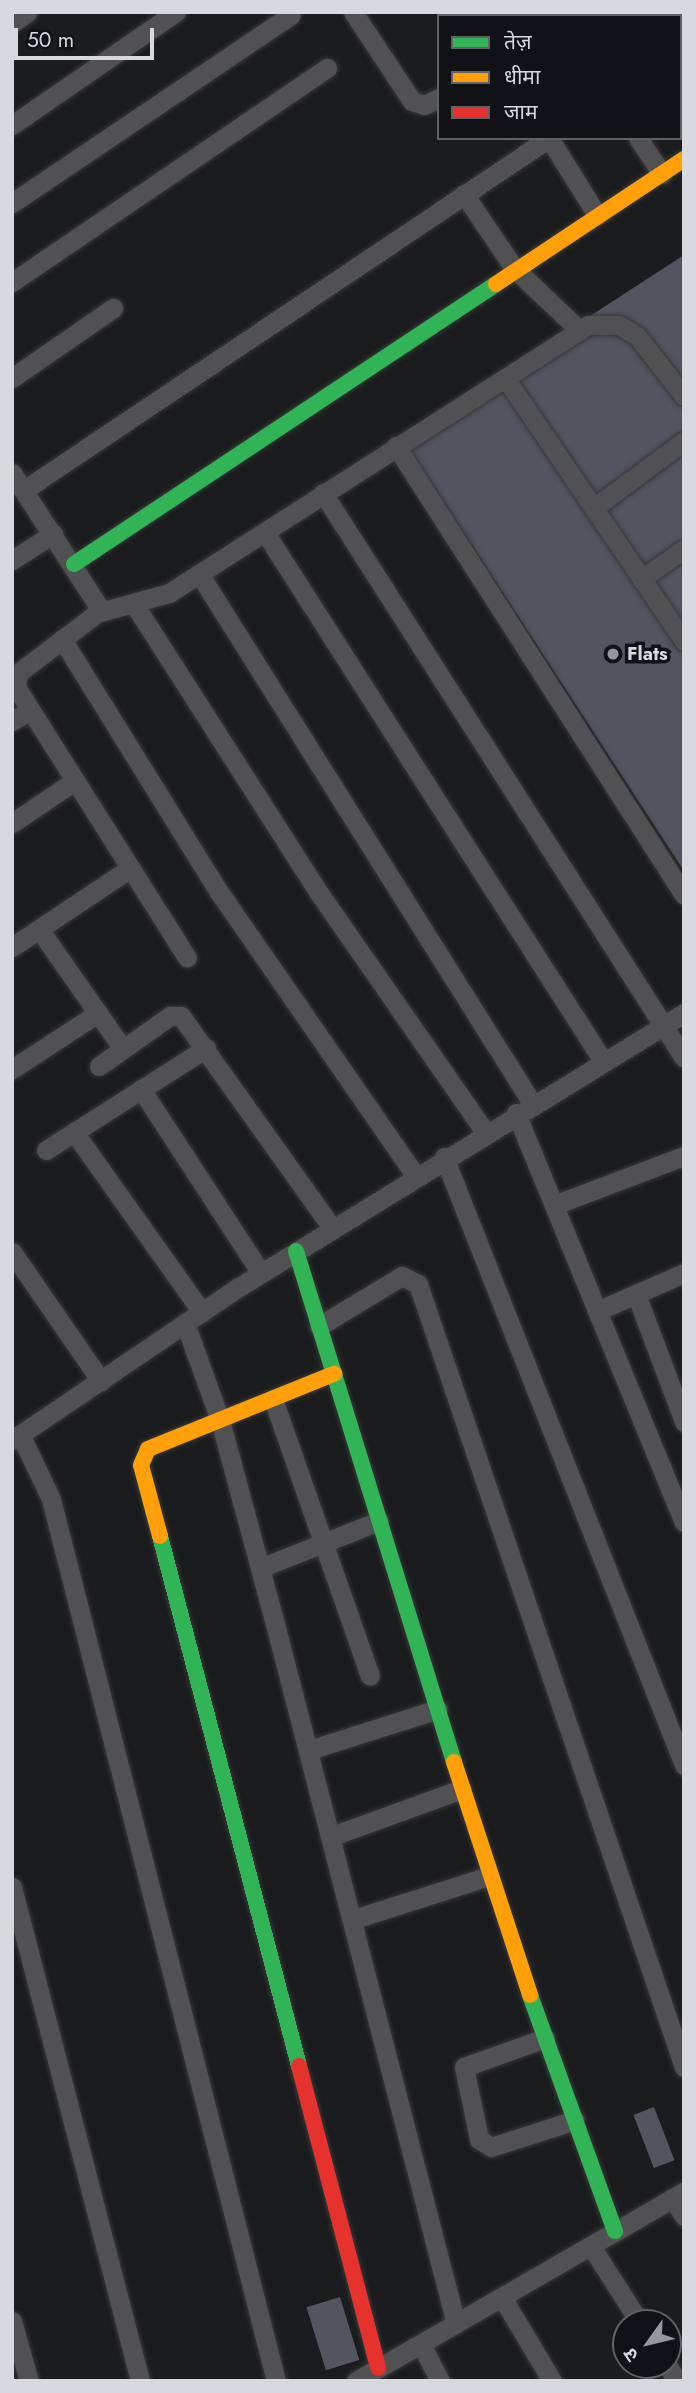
<!DOCTYPE html>
<meta charset="utf-8">
<style>
body{margin:0}
#map{position:relative;width:696px;height:2393px;overflow:hidden;background:#1b1c1e;font-family:Jost,"Noto Sans Devanagari",sans-serif}
div>[style]{position:absolute}
.building>*{inset:0;background:#525560;transform-origin:0 0}
.roads{filter:drop-shadow(0 0 2px #37383a) drop-shadow(0 0 2px #37383a)}
.street>*{height:19px;margin:-9.5px;padding:0 9.5px;transform-origin:9.5px;border-radius:9.5px;background:#515153}
.fast>*{height:16px;margin:-8px;padding:0 8px;transform-origin:8px;border-radius:8px;background:#30b455}
.slow>*{height:16px;margin:-8px;padding:0 8px;transform-origin:8px;border-radius:8px;background:#ff9f0a}
.jam>*{height:16px;margin:-8px;padding:0 8px;transform-origin:8px;border-radius:8px;background:#e5322d}
.dots>*{width:19px;height:19px;translate:-50% -50%;box-sizing:border-box;border:4px solid #111216;border-radius:50%}
span{translate:-50% -50%;white-space:nowrap;text-align:center;line-height:1.15;-webkit-text-stroke:7px #111216;paint-order:stroke}
.poi-label{font-size:19px;color:#d8d9dc;font-weight:700}
.left{translate:0 -50%;text-align:left}
.frame{position:absolute;inset:0;border:14px solid #d8d9dc;pointer-events:none}
.legend{position:absolute;left:437px;top:14px;width:245px;height:126px;box-sizing:border-box;background:#111216;border:2px solid #616265;margin:0;padding:9px 12px;list-style:none;font-size:21px;color:#d8d9dc}
.legend li{display:flex;align-items:center;gap:14px;height:35px}
.legend b{width:35px;border:2px solid #616265}
.north{position:absolute;left:612px;top:2309px;width:70px;height:70px;box-sizing:border-box;background:#111216;border:2px solid #616265;border-radius:50%;rotate:236deg;font-size:19px;font-weight:700;line-height:28px;text-align:center;color:#d8d9dc}
.north::after{content:'';display:block;margin:auto;width:24px;height:32px;background:#96979a;clip-path:polygon(50% 0,100% 100%,50% 72%,0 100%)}
.scale{position:absolute;left:14px;top:28px;width:140px;height:32px;box-sizing:border-box;border:4px solid #d8d9dc;border-top:0;padding-left:9px;font-size:21px;line-height:24px;white-space:nowrap;color:#d8d9dc;-webkit-text-stroke:5px #111216;paint-order:stroke}
</style>
<div id="map">
<div class="building">
<i style="clip-path:polygon(684px 255px,684px 871px,402px 438px)"></i>
<i style="left:654px;top:2107px;width:57px;height:22px;rotate:69deg"></i>
<i style="left:340px;top:2297px;width:66px;height:35px;rotate:73deg"></i>
</div>
<div class="roads">
<div class="street">
<i style="left:353px;top:12px;width:107px;rotate:56.5deg"></i>
<i style="left:412px;top:101px;width:13px;rotate:18deg"></i>
<i style="left:424px;top:105px;width:17px;rotate:-25deg"></i>
<i style="left:465px;top:12px;width:4px;rotate:63deg"></i>
<i style="left:555px;top:16px;width:6px;rotate:-39deg"></i>
<i style="left:12px;top:23px;width:19px;rotate:-35deg"></i>
<i style="left:680px;top:51px;width:5px;rotate:-37deg"></i>
<i style="left:680px;top:65px;width:6px;rotate:51deg"></i>
<i style="left:12px;top:125px;width:199px;rotate:-34.6deg"></i>
<i style="left:638px;top:138px;width:43px;rotate:56.3deg"></i>
<i style="left:464px;top:194px;width:89px;rotate:56deg"></i>
<i style="left:514px;top:268px;width:88px;rotate:43.6deg"></i>
<i style="left:12px;top:203px;width:336px;rotate:-34deg"></i>
<i style="left:12px;top:282px;width:381px;rotate:-34.2deg"></i>
<i style="left:12px;top:378px;width:123px;rotate:-34.7deg"></i>
<i style="left:506px;top:379px;width:317px;rotate:55.8deg"></i>
<i style="left:396px;top:446px;width:533px;rotate:57.32deg"></i>
<i style="left:12px;top:473px;width:163px;rotate:57deg"></i>
<i style="left:101px;top:610px;width:104px;rotate:142.8deg"></i>
<i style="left:18px;top:673px;width:14px;rotate:98deg"></i>
<i style="left:16px;top:687px;width:320px;rotate:57.7deg"></i>
<i style="left:24px;top:490px;width:632px;rotate:-33.84deg"></i>
<i style="left:549px;top:138px;width:91px;rotate:58.1deg"></i>
<i style="left:323px;top:493px;width:670px;rotate:57.42deg"></i>
<i style="left:595px;top:507px;width:111px;rotate:-36.6deg"></i>
<i style="left:266px;top:534px;width:626px;rotate:57.4deg"></i>
<i style="left:12px;top:560px;width:49px;rotate:-32.4deg"></i>
<i style="left:200px;top:575px;width:624px;rotate:57.84deg"></i>
<i style="left:641px;top:579px;width:52px;rotate:-34.9deg"></i>
<i style="left:136px;top:607px;width:340px;rotate:57.4deg"></i>
<i style="left:319px;top:893px;width:291px;rotate:55.2deg"></i>
<i style="left:100px;top:612px;width:72px;rotate:-15.4deg"></i>
<i style="left:169px;top:593px;width:497px;rotate:-32.6deg"></i>
<i style="left:588px;top:325px;width:31px"></i>
<i style="left:619px;top:325px;width:21px;rotate:31deg"></i>
<i style="left:637px;top:336px;width:76px;rotate:51.9deg"></i>
<i style="left:62px;top:639px;width:298px;rotate:58.2deg"></i>
<i style="left:219px;top:892px;width:344px;rotate:55.3deg"></i>
<i style="left:12px;top:721px;width:17px;rotate:-31deg"></i>
<i style="left:12px;top:823px;width:73px;rotate:-33.9deg"></i>
<i style="left:39px;top:929px;width:146px;rotate:55deg"></i>
<i style="left:12px;top:947px;width:141px;rotate:-33.7deg"></i>
<i style="left:99px;top:1066px;width:87px;rotate:-35.2deg"></i>
<i style="left:170px;top:1016px;width:11px"></i>
<i style="left:181px;top:1016px;width:260px;rotate:54.5deg"></i>
<i style="left:12px;top:1069px;width:103px;rotate:-33.1deg"></i>
<i style="left:141px;top:1089px;width:220px;rotate:56.9deg"></i>
<i style="left:516px;top:1113px;width:442px;rotate:67.7deg"></i>
<i style="left:74px;top:1132px;width:221px;rotate:54.6deg"></i>
<i style="left:46px;top:1150px;width:190px;rotate:-32.5deg"></i>
<i style="left:444px;top:1157px;width:654px;rotate:68.46deg"></i>
<i style="left:554px;top:1205px;width:139px;rotate:-20.7deg"></i>
<i style="left:12px;top:1252px;width:157px;rotate:55.4deg"></i>
<i style="left:636px;top:1294px;width:137px;rotate:69.4deg"></i>
<i style="left:597px;top:1311px;width:95px;rotate:-23.6deg"></i>
<i style="left:185px;top:1323px;width:103px;rotate:70.2deg"></i>
<i style="left:220px;top:1420px;width:203px;rotate:74.9deg"></i>
<i style="left:273px;top:1616px;width:731px;rotate:75.51deg"></i>
<i style="left:319px;top:1326px;width:97px;rotate:-31.1deg"></i>
<i style="left:402px;top:1276px;width:18px;rotate:27deg"></i>
<i style="left:418px;top:1284px;width:827px;rotate:71.24deg"></i>
<i style="left:273px;top:1399px;width:293px;rotate:70.7deg"></i>
<i style="left:20px;top:1434px;width:72px;rotate:64.5deg"></i>
<i style="left:51px;top:1499px;width:910px;rotate:75.69deg"></i>
<i style="left:12px;top:1440px;width:274px;rotate:-34deg"></i>
<i style="left:239px;top:1287px;width:523px;rotate:-31.62deg"></i>
<i style="left:260px;top:1568px;width:128px;rotate:-21.6deg"></i>
<i style="left:309px;top:1750px;width:135px;rotate:-17.6deg"></i>
<i style="left:332px;top:1836px;width:138px;rotate:-19.9deg"></i>
<i style="left:12px;top:1887px;width:510px;rotate:75.47deg"></i>
<i style="left:354px;top:1919px;width:142px;rotate:-17.7deg"></i>
<i style="left:545px;top:2038px;width:86px;rotate:160.3deg"></i>
<i style="left:464px;top:2067px;width:74px;rotate:78.2deg"></i>
<i style="left:479px;top:2139px;width:14px;rotate:34deg"></i>
<i style="left:491px;top:2147px;width:88px;rotate:-17.8deg"></i>
<i style="left:672px;top:2198px;width:22px;rotate:56deg"></i>
<i style="left:591px;top:2246px;width:91px;rotate:57.5deg"></i>
<i style="left:503px;top:2299px;width:96px;rotate:59.1deg"></i>
<i style="left:12px;top:2321px;width:62px;rotate:74.2deg"></i>
<i style="left:421px;top:2344px;width:42px;rotate:62.8deg"></i>
<i style="left:667px;top:2365px;width:19px;rotate:58deg"></i>
<i style="left:356px;top:2381px;width:379px;rotate:-30deg"></i>
</div>
<div class="fast">
<i style="left:74px;top:564px;width:506px;rotate:-33.56deg"></i>
<i style="left:296px;top:1251px;width:535px;rotate:72.82deg"></i>
<i style="left:160px;top:1536px;width:548px;rotate:75.3deg"></i>
<i style="left:530px;top:1995px;width:251px;rotate:70.2deg"></i>
</div>
<div class="slow">
<i style="left:496px;top:284px;width:226px;rotate:-33.6deg"></i>
<i style="left:160px;top:1536px;width:73px;rotate:-105deg"></i>
<i style="left:141px;top:1465px;width:17px;rotate:-66deg"></i>
<i style="left:148px;top:1449px;width:201px;rotate:-22deg"></i>
<i style="left:454px;top:1762px;width:245px;rotate:71.9deg"></i>
</div>
<div class="jam">
<i style="left:299px;top:2066px;width:312px;rotate:75.3deg"></i>
</div>
</div>
<div class="dots">
<i style="left:613px;top:654px;background:#96979a"></i>
</div>
<div class="poi-label">
<span class="left" style="left:627px;top:654px">Flats</span>
</div>
<div class="frame"></div>
<ul class="legend">
<li><b style="height:9px;background:#30b455"></b>तेज़</li>
<li><b style="height:9px;background:#ff9f0a"></b>धीमा</li>
<li><b style="height:9px;background:#e5322d"></b>जाम</li>
</ul>
<div class="north">उ</div>
<div class="scale">50 m</div>
</div>
